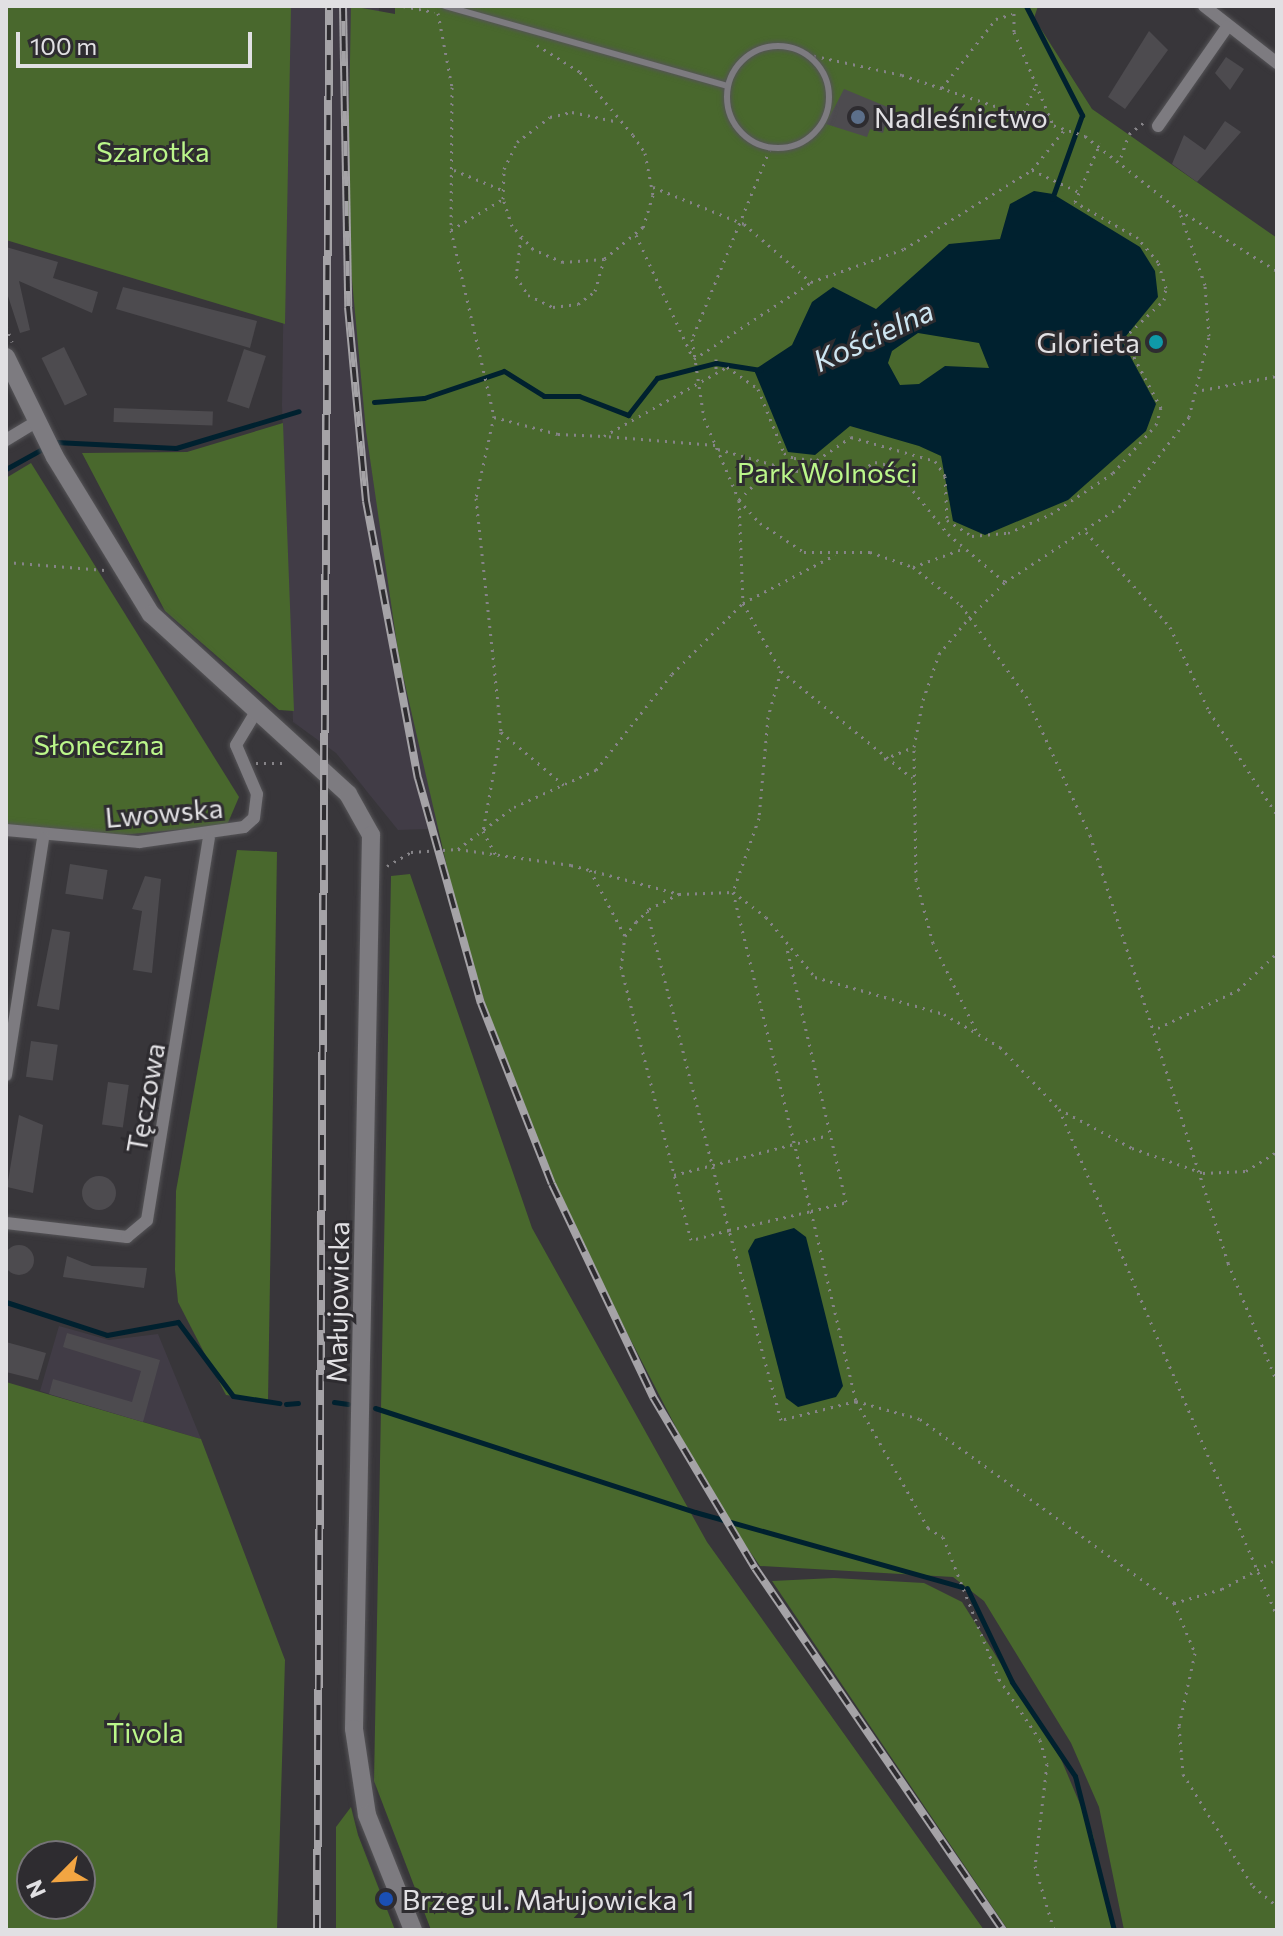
<!DOCTYPE html>
<meta charset="utf-8">
<style>
body{margin:0}
#map{position:relative;width:1283px;height:1936px;overflow:hidden;background:#38363a;font-family:Commissioner,sans-serif}
div>[style]{position:absolute}
.built>*{inset:0;background:#413c46}
.green>*{inset:0;background:#49682d}
.water>*{inset:0;background:#00212f}
.stream>*{height:5px;margin:-2.5px;padding:0 2.5px;transform-origin:2.5px;border-radius:2.5px;background:#00212f}
.building>*{inset:0;background:#4d4b4f;transform-origin:0 0}
.round{border-radius:50%}
.path>*{height:3px;margin-top:-1.5px;transform-origin:0;background:repeating-linear-gradient(90deg,#868488 0 2px,transparent 0 8px)}
.roads{filter:drop-shadow(0 0 2px #555457) drop-shadow(0 0 2px #555457)}
.lane>*{height:6px;margin:-3px;padding:0 3px;transform-origin:3px;border-radius:3px;background:#7d7b80}
.lane>.ring{margin:-3px;padding:0;box-sizing:content-box;background:none;border:6px solid #7d7b80;border-radius:50%}
.street>*{height:12px;margin:-6px;padding:0 6px;transform-origin:6px;border-radius:6px;background:#7d7b80}
.secondary>*{height:18px;margin:-9px;padding:0 9px;transform-origin:9px;border-radius:9px;background:#7d7b80}
.rail>*{height:8px;margin-top:-4px;transform-origin:0;background:repeating-linear-gradient(90deg,#2e2c30 0 15px,#a5a3a7 0 30px);box-sizing:border-box;border-block:2px solid #a5a3a7}
.dots>*{width:22px;height:22px;translate:-50% -50%;box-sizing:border-box;border:4px solid #2e2c30;border-radius:50%}
span{translate:-50% -50%;white-space:nowrap;text-align:center;line-height:1.15;-webkit-text-stroke:6px #2e2c30;paint-order:stroke}
.poi-label{font-size:28px;color:#e1e0e3}
.left{translate:0 -50%;text-align:left}
.right{translate:-100% -50%;text-align:right}
.park-label{font-size:28px;color:#bbf68a}
.street-label{font-size:28px;color:#e1e0e3}
.water-label{font-size:30px;color:#cde5f1;font-style:italic}
.frame{position:absolute;inset:0;border:8px solid #e1e0e3;pointer-events:none}
.north{position:absolute;left:16px;top:1840px;width:80px;height:80px;box-sizing:border-box;background:#2e2c30;border:2px solid #767478;border-radius:50%;rotate:246deg;font-size:22px;font-weight:700;line-height:32px;text-align:center;color:#e1e0e3}
.north::after{content:'';display:block;margin:auto;width:28px;height:36px;background:#f2a542;clip-path:polygon(50% 0,100% 100%,50% 72%,0 100%)}
.scale{position:absolute;left:16px;top:32px;width:236px;height:36px;box-sizing:border-box;border:4px solid #e1e0e3;border-top:0;padding-left:10px;font-size:24px;line-height:28px;white-space:nowrap;color:#e1e0e3;-webkit-text-stroke:6px #2e2c30;paint-order:stroke}
</style>
<div id="map">
<div class="built">
<i style="clip-path:polygon(273px 6px,379px 6px,376px 231px,457px 828px,398px 830px,336px 753px,293px 722px,282px 405px,287px 60px)"></i>
<i style="clip-path:polygon(59px 1326px,109px 1340px,158px 1334px,201px 1439px,40px 1391px)"></i>
</div>
<div class="green">
<i style="clip-path:polygon(6px 6px,291px 6px,285px 324px,6px 240px)"></i>
<i style="clip-path:polygon(351px 6px,395px 14px,395px 6px,1038px 6px,1034px 18px,1092px 109px,1277px 238px,1277px 1930px,1124px 1930px,1099px 1807px,1071px 1743px,984px 1601px,953px 1577px,760px 1566px,713px 1499px,563px 1209px,510px 1081px,461px 928px,399px 658px,366px 431px,347px 226px)"></i>
<i style="clip-path:polygon(283px 423px,294px 711px,279px 710px,165px 611px,82px 453px,187px 452px)"></i>
<i style="clip-path:polygon(31px 463px,239px 797px,227px 825px,111px 836px,6px 825px,6px 478px)"></i>
<i style="clip-path:polygon(237px 850px,277px 852px,268px 1401px,226px 1395px,178px 1302px,175px 1270px,176px 1191px)"></i>
<i style="clip-path:polygon(410px 874px,532px 1228px,707px 1542px,984px 1930px,431px 1930px,374px 1781px,391px 876px)"></i>
<i style="clip-path:polygon(evenodd,6px 1382px,201px 1439px,285px 1660px,277px 1930px,6px 1930px,6px 1382px,32px 1856px,80px 1856px,80px 1904px,32px 1904px,32px 1856px)"></i>
<i style="clip-path:polygon(834px 1578px,924px 1583px,962px 1602px,1061px 1759px,1093px 1835px,1113px 1930px,1008px 1930px,772px 1581px)"></i>
<i style="clip-path:polygon(351px 1807px,358px 1835px,395px 1930px,336px 1930px,336px 1827px)"></i>
</div>
<div class="water">
<i style="clip-path:polygon(evenodd,1034px 191px,1053px 194px,1140px 247px,1155px 271px,1158px 297px,1122px 341px,1156px 404px,1146px 431px,1068px 500px,985px 535px,953px 521px,941px 456px,919px 446px,850px 426px,815px 455px,788px 452px,754px 370px,792px 345px,812px 302px,833px 287px,876px 309px,949px 244px,1000px 239px,1010px 204px,1034px 191px,918px 333px,979px 343px,989px 368px,945px 366px,919px 384px,900px 385px,888px 363px,892px 351px,918px 333px)"></i>
<i style="clip-path:polygon(794px 1228px,806px 1237px,843px 1386px,836px 1397px,798px 1407px,786px 1398px,748px 1251px,755px 1239px)"></i>
</div>
<div class="stream">
<i style="left:1026px;top:6px;width:123px;rotate:62.8deg"></i>
<i style="left:1082px;top:115px;width:89px;rotate:109.7deg"></i>
<i style="left:374px;top:402px;width:50px;rotate:-4.6deg"></i>
<i style="left:424px;top:398px;width:84px;rotate:-18.6deg"></i>
<i style="left:504px;top:371px;width:47px;rotate:32deg"></i>
<i style="left:544px;top:396px;width:35px"></i>
<i style="left:579px;top:396px;width:53px;rotate:21.2deg"></i>
<i style="left:628px;top:415px;width:47px;rotate:-51.9deg"></i>
<i style="left:657px;top:378px;width:61px;rotate:-14.3deg"></i>
<i style="left:716px;top:363px;width:45px;rotate:9deg"></i>
<i style="left:6px;top:469px;width:56px;rotate:-28.9deg"></i>
<i style="left:55px;top:442px;width:121px;rotate:2.8deg"></i>
<i style="left:176px;top:448px;width:128px;rotate:-16.7deg"></i>
<i style="left:6px;top:1302px;width:106px;rotate:18.1deg"></i>
<i style="left:107px;top:1335px;width:72px;rotate:-10.4deg"></i>
<i style="left:178px;top:1322px;width:92px;rotate:53.4deg"></i>
<i style="left:233px;top:1396px;width:47px;rotate:8.7deg"></i>
<i style="left:334px;top:1402px;width:14px;rotate:8deg"></i>
<i style="left:286px;top:1404px;width:12px;rotate:-5deg"></i>
<i style="left:375px;top:1408px;width:336px;rotate:18deg"></i>
<i style="left:695px;top:1512px;width:277px;rotate:15.7deg"></i>
<i style="left:967px;top:1588px;width:104px;rotate:64.4deg"></i>
<i style="left:1012px;top:1682px;width:113px;rotate:56.2deg"></i>
<i style="left:1075px;top:1776px;width:159px;rotate:75.8deg"></i>
</div>
<div class="building">
<i style="clip-path:polygon(1149px 31px,1168px 50px,1125px 109px,1108px 97px)"></i>
<i style="clip-path:polygon(1226px 57px,1244px 69px,1230px 90px,1215px 73px)"></i>
<i style="clip-path:polygon(844px 89px,890px 108px,883px 133px,870px 129px,867px 137px,826px 124px)"></i>
<i style="clip-path:polygon(1225px 121px,1241px 132px,1197px 182px,1172px 164px,1184px 135px,1205px 150px)"></i>
<i style="clip-path:polygon(6px 247px,58px 262px,53px 278px,98px 292px,92px 313px,19px 281px,30px 330px,20px 333px,6px 290px)"></i>
<i style="clip-path:polygon(123px 287px,257px 321px,250px 348px,116px 309px)"></i>
<i style="left:64px;top:347px;width:53px;height:25px;rotate:64deg"></i>
<i style="left:244px;top:349px;width:23px;height:55px;rotate:18deg"></i>
<i style="left:114px;top:408px;width:99px;height:14px;rotate:2deg"></i>
<i style="left:70px;top:864px;width:38px;height:30px;rotate:9deg"></i>
<i style="clip-path:polygon(145px 876px,161px 879px,152px 973px,133px 970px,142px 911px,132px 909px)"></i>
<i style="clip-path:polygon(52px 929px,70px 932px,59px 1010px,37px 1006px)"></i>
<i style="left:31px;top:1041px;width:27px;height:36px;rotate:8deg"></i>
<i style="left:108px;top:1082px;width:21px;height:43px;rotate:8deg"></i>
<i style="clip-path:polygon(19px 1115px,43px 1125px,33px 1193px,7px 1187px)"></i>
<i class="round" style="left:82px;top:1176px;width:34px;height:34px"></i>
<i class="round" style="left:4px;top:1245px;width:30px;height:30px"></i>
<i style="clip-path:polygon(67px 1256px,92px 1266px,147px 1268px,144px 1288px,63px 1277px)"></i>
<i style="clip-path:polygon(67px 1333px,160px 1360px,143px 1422px,49px 1394px,53px 1379px,132px 1402px,141px 1371px,63px 1347px)"></i>
<i style="clip-path:polygon(6px 1342px,46px 1353px,38px 1380px,6px 1372px)"></i>
</div>
<div class="path">
<i style="left:403px;top:6px;width:32px;rotate:11deg"></i>
<i style="left:1014px;top:6px;width:26px;rotate:90deg"></i>
<i style="left:1014px;top:32px;width:101px;rotate:67.2deg"></i>
<i style="left:438px;top:13px;width:75px;rotate:79.3deg"></i>
<i style="left:452px;top:87px;width:143px;rotate:90.4deg"></i>
<i style="left:451px;top:230px;width:191px;rotate:77deg"></i>
<i style="left:494px;top:416px;width:84px;rotate:102.4deg"></i>
<i style="left:476px;top:498px;width:235px;rotate:83.9deg"></i>
<i style="left:501px;top:732px;width:101px;rotate:100.3deg"></i>
<i style="left:483px;top:831px;width:30px;rotate:62deg"></i>
<i style="left:537px;top:45px;width:51px;rotate:32.1deg"></i>
<i style="left:580px;top:72px;width:82px;rotate:49.9deg"></i>
<i style="left:633px;top:135px;width:22px;rotate:56deg"></i>
<i style="left:645px;top:153px;width:43px;rotate:79.2deg"></i>
<i style="left:653px;top:195px;width:34px;rotate:107deg"></i>
<i style="left:643px;top:227px;width:50px;rotate:140.6deg"></i>
<i style="left:604px;top:259px;width:41px;rotate:175.8deg"></i>
<i style="left:563px;top:262px;width:33px;rotate:-157deg"></i>
<i style="left:533px;top:249px;width:31px;rotate:-132deg"></i>
<i style="left:512px;top:226px;width:28px;rotate:-108deg"></i>
<i style="left:503px;top:199px;width:30px;rotate:-88deg"></i>
<i style="left:504px;top:169px;width:30px;rotate:-64deg"></i>
<i style="left:517px;top:142px;width:41px;rotate:-37.1deg"></i>
<i style="left:550px;top:117px;width:23px;rotate:-13deg"></i>
<i style="left:572px;top:112px;width:48px;rotate:12deg"></i>
<i style="left:806px;top:54px;width:98px;rotate:12.3deg"></i>
<i style="left:902px;top:75px;width:193px;rotate:18.4deg"></i>
<i style="left:1085px;top:136px;width:120px;rotate:38.2deg"></i>
<i style="left:1179px;top:210px;width:115px;rotate:31.9deg"></i>
<i style="left:942px;top:88px;width:88px;rotate:-52deg"></i>
<i style="left:996px;top:19px;width:17px;rotate:-17deg"></i>
<i style="left:1024px;top:112px;width:32px;rotate:-66deg"></i>
<i style="left:770px;top:149px;width:205px;rotate:112.3deg"></i>
<i style="left:692px;top:339px;width:80px;rotate:81.4deg"></i>
<i style="left:704px;top:418px;width:89px;rotate:66.9deg"></i>
<i style="left:739px;top:500px;width:103px;rotate:87.8deg"></i>
<i style="left:743px;top:603px;width:78px;rotate:60.8deg"></i>
<i style="left:781px;top:671px;width:169px;rotate:39.2deg"></i>
<i style="left:1121px;top:157px;width:24px;rotate:-71deg"></i>
<i style="left:1129px;top:134px;width:18px;rotate:-38deg"></i>
<i style="left:454px;top:170px;width:52px;rotate:22.6deg"></i>
<i style="left:1032px;top:170px;width:52px;rotate:25.1deg"></i>
<i style="left:653px;top:187px;width:98px;rotate:22.1deg"></i>
<i style="left:744px;top:224px;width:89px;rotate:40.9deg"></i>
<i style="left:451px;top:230px;width:61px;rotate:-30.8deg"></i>
<i style="left:636px;top:235px;width:131px;rotate:65.2deg"></i>
<i style="left:521px;top:237px;width:39px;rotate:97deg"></i>
<i style="left:516px;top:276px;width:22px;rotate:58deg"></i>
<i style="left:528px;top:295px;width:28px;rotate:26deg"></i>
<i style="left:553px;top:307px;width:25px;rotate:-7deg"></i>
<i style="left:578px;top:304px;width:21px;rotate:-37deg"></i>
<i style="left:595px;top:291px;width:33px;rotate:-74deg"></i>
<i style="left:6px;top:326px;width:17px;rotate:69deg"></i>
<i style="left:694px;top:359px;width:140px;rotate:-33.3deg"></i>
<i style="left:811px;top:282px;width:99px;rotate:-19.5deg"></i>
<i style="left:904px;top:249px;width:150px;rotate:-31.7deg"></i>
<i style="left:1032px;top:170px;width:53px;rotate:-51.2deg"></i>
<i style="left:716px;top:359px;width:10px;rotate:90deg"></i>
<i style="left:1202px;top:390px;width:76px;rotate:-10.6deg"></i>
<i style="left:494px;top:417px;width:66px;rotate:14.9deg"></i>
<i style="left:558px;top:434px;width:46px;rotate:2.5deg"></i>
<i style="left:715px;top:445px;width:111px;rotate:-175.4deg"></i>
<i style="left:604px;top:436px;width:141px;rotate:-29.3deg"></i>
<i style="left:727px;top:367px;width:38px;rotate:35deg"></i>
<i style="left:758px;top:389px;width:69px;rotate:67.9deg"></i>
<i style="left:784px;top:453px;width:11px;rotate:27deg"></i>
<i style="left:794px;top:458px;width:23px;rotate:5deg"></i>
<i style="left:817px;top:460px;width:41px;rotate:-34.1deg"></i>
<i style="left:851px;top:437px;width:87px;rotate:15.9deg"></i>
<i style="left:935px;top:461px;width:18px;rotate:56deg"></i>
<i style="left:945px;top:476px;width:44px;rotate:87.4deg"></i>
<i style="left:947px;top:520px;width:30px;rotate:33deg"></i>
<i style="left:972px;top:536px;width:36px;rotate:-5deg"></i>
<i style="left:1008px;top:533px;width:47px;rotate:-23.8deg"></i>
<i style="left:1051px;top:514px;width:74px;rotate:-33.5deg"></i>
<i style="left:1113px;top:473px;width:64px;rotate:-48.1deg"></i>
<i style="left:1156px;top:425px;width:18px;rotate:-74deg"></i>
<i style="left:1161px;top:408px;width:79px;rotate:-117.9deg"></i>
<i style="left:1124px;top:338px;width:55px;rotate:-43.5deg"></i>
<i style="left:1164px;top:300px;width:12px;rotate:-81deg"></i>
<i style="left:1166px;top:288px;width:27px;rotate:-107deg"></i>
<i style="left:1158px;top:262px;width:31px;rotate:-130deg"></i>
<i style="left:1138px;top:238px;width:73px;rotate:-150.3deg"></i>
<i style="left:1075px;top:202px;width:64px;rotate:-67deg"></i>
<i style="left:718px;top:449px;width:81px;rotate:15.8deg"></i>
<i style="left:796px;top:471px;width:40px;rotate:-5.7deg"></i>
<i style="left:836px;top:467px;width:20px;rotate:20deg"></i>
<i style="left:855px;top:474px;width:23px;rotate:-31deg"></i>
<i style="left:875px;top:462px;width:18px;rotate:13deg"></i>
<i style="left:893px;top:466px;width:87px;rotate:51deg"></i>
<i style="left:948px;top:534px;width:75px;rotate:40.1deg"></i>
<i style="left:774px;top:464px;width:50px;rotate:134.2deg"></i>
<i style="left:739px;top:500px;width:31px;rotate:48deg"></i>
<i style="left:760px;top:523px;width:53px;rotate:33.4deg"></i>
<i style="left:804px;top:552px;width:66px"></i>
<i style="left:870px;top:552px;width:46px;rotate:19.2deg"></i>
<i style="left:913px;top:567px;width:61px;rotate:38.4deg"></i>
<i style="left:961px;top:605px;width:112px;rotate:54.5deg"></i>
<i style="left:1026px;top:696px;width:153px;rotate:65.3deg"></i>
<i style="left:1090px;top:835px;width:450px;rotate:72.1deg"></i>
<i style="left:1228px;top:1263px;width:129px;rotate:67.6deg"></i>
<i style="left:1086px;top:532px;width:127px;rotate:48.5deg"></i>
<i style="left:1170px;top:627px;width:93px;rotate:65.1deg"></i>
<i style="left:1209px;top:711px;width:124px;rotate:56.8deg"></i>
<i style="left:6px;top:562px;width:99px;rotate:4.6deg"></i>
<i style="left:913px;top:567px;width:52px;rotate:-20.2deg"></i>
<i style="left:781px;top:671px;width:48px;rotate:105.8deg"></i>
<i style="left:768px;top:717px;width:101px;rotate:95.1deg"></i>
<i style="left:759px;top:818px;width:78px;rotate:109.4deg"></i>
<i style="left:733px;top:892px;width:328px;rotate:76.3deg"></i>
<i style="left:811px;top:1211px;width:195px;rotate:76.7deg"></i>
<i style="left:856px;top:1401px;width:77px;rotate:165.8deg"></i>
<i style="left:781px;top:1420px;width:197px;rotate:-105.3deg"></i>
<i style="left:729px;top:1230px;width:84px;rotate:-13deg"></i>
<i style="left:811px;top:1211px;width:36px;rotate:-14deg"></i>
<i style="left:846px;top:1202px;width:260px;rotate:-103.1deg"></i>
<i style="left:501px;top:732px;width:82px;rotate:40.1deg"></i>
<i style="left:884px;top:759px;width:32px;rotate:-22deg"></i>
<i style="left:256px;top:763px;width:32px"></i>
<i style="left:458px;top:849px;width:70px;rotate:-36.9deg"></i>
<i style="left:514px;top:807px;width:90px;rotate:-24.3deg"></i>
<i style="left:596px;top:770px;width:122px;rotate:-51.6deg"></i>
<i style="left:672px;top:674px;width:100px;rotate:-45deg"></i>
<i style="left:743px;top:603px;width:104px;rotate:-27.6deg"></i>
<i style="left:387px;top:866px;width:28px;rotate:-30deg"></i>
<i style="left:411px;top:852px;width:47px;rotate:-3.7deg"></i>
<i style="left:458px;top:849px;width:114px;rotate:8.1deg"></i>
<i style="left:571px;top:865px;width:112px;rotate:15deg"></i>
<i style="left:679px;top:894px;width:54px;rotate:-2.1deg"></i>
<i style="left:733px;top:892px;width:41px;rotate:37.1deg"></i>
<i style="left:766px;top:917px;width:77px;rotate:50.8deg"></i>
<i style="left:815px;top:977px;width:134px;rotate:16deg"></i>
<i style="left:944px;top:1014px;width:65px;rotate:30.5deg"></i>
<i style="left:1000px;top:1047px;width:86px;rotate:46.4deg"></i>
<i style="left:1059px;top:1109px;width:552px;rotate:66.73deg"></i>
<i style="left:590px;top:870px;width:75px;rotate:62.1deg"></i>
<i style="left:647px;top:911px;width:329px;rotate:75.6deg"></i>
<i style="left:729px;top:1230px;width:39px;rotate:165deg"></i>
<i style="left:691px;top:1240px;width:281px;rotate:-104.4deg"></i>
<i style="left:621px;top:968px;width:32px;rotate:-83deg"></i>
<i style="left:625px;top:936px;width:18px;rotate:-52deg"></i>
<i style="left:636px;top:922px;width:18px;rotate:-45deg"></i>
<i style="left:649px;top:909px;width:34px;rotate:-27deg"></i>
<i style="left:1158px;top:1028px;width:89px;rotate:-25.4deg"></i>
<i style="left:1238px;top:990px;width:54px;rotate:-43.5deg"></i>
<i style="left:976px;top:1030px;width:97px;rotate:-116.3deg"></i>
<i style="left:933px;top:943px;width:65px;rotate:-105.1deg"></i>
<i style="left:916px;top:880px;width:133px;rotate:-90.9deg"></i>
<i style="left:914px;top:747px;width:48px;rotate:-79.2deg"></i>
<i style="left:923px;top:700px;width:49px;rotate:-70.8deg"></i>
<i style="left:939px;top:654px;width:47px;rotate:-50.2deg"></i>
<i style="left:969px;top:618px;width:51px;rotate:-45deg"></i>
<i style="left:1005px;top:582px;width:136px;rotate:-33.3deg"></i>
<i style="left:1119px;top:507px;width:114px;rotate:-52.1deg"></i>
<i style="left:1189px;top:417px;width:83px;rotate:-76.1deg"></i>
<i style="left:1209px;top:336px;width:51px;rotate:-94.5deg"></i>
<i style="left:1205px;top:285px;width:79px;rotate:-109.1deg"></i>
<i style="left:1059px;top:1109px;width:83px;rotate:28.1deg"></i>
<i style="left:1132px;top:1148px;width:75px;rotate:19.4deg"></i>
<i style="left:1203px;top:1173px;width:43px;rotate:-2.7deg"></i>
<i style="left:1246px;top:1171px;width:36px;rotate:-32deg"></i>
<i style="left:674px;top:1175px;width:160px;rotate:-14.5deg"></i>
<i style="left:856px;top:1401px;width:146px;rotate:60.4deg"></i>
<i style="left:928px;top:1528px;width:17px;rotate:31deg"></i>
<i style="left:943px;top:1537px;width:153px;rotate:68.5deg"></i>
<i style="left:999px;top:1679px;width:73px;rotate:56.1deg"></i>
<i style="left:1040px;top:1740px;width:25px;rotate:74deg"></i>
<i style="left:1047px;top:1764px;width:103px;rotate:96.7deg"></i>
<i style="left:1035px;top:1866px;width:67px;rotate:73.5deg"></i>
<i style="left:856px;top:1401px;width:66px;rotate:15.7deg"></i>
<i style="left:920px;top:1419px;width:314px;rotate:35.9deg"></i>
<i style="left:1174px;top:1603px;width:50px;rotate:-16.3deg"></i>
<i style="left:1222px;top:1589px;width:63px;rotate:-28.6deg"></i>
<i style="left:1174px;top:1603px;width:54px;rotate:67.2deg"></i>
<i style="left:1195px;top:1653px;width:75px;rotate:102.4deg"></i>
<i style="left:1179px;top:1726px;width:48px;rotate:85.2deg"></i>
<i style="left:1183px;top:1774px;width:132px;rotate:58deg"></i>
<i style="left:1253px;top:1886px;width:31px;rotate:40deg"></i>
</div>
<div class="roads">
<div class="lane">
<i style="left:445px;top:6px;width:293px;rotate:15.8deg"></i>
<i class="ring" style="left:727px;top:46px;width:96px;height:96px"></i>
</div>
<div class="street">
<i style="left:1204px;top:6px;width:93px;rotate:38deg"></i>
<i style="left:1158px;top:126px;width:121px;rotate:-55.1deg"></i>
<i style="left:6px;top:440px;width:35px;rotate:-31deg"></i>
<i style="left:6px;top:830px;width:134px;rotate:5.2deg"></i>
<i style="left:139px;top:842px;width:106px;rotate:-8.1deg"></i>
<i style="left:244px;top:827px;width:13px;rotate:-42deg"></i>
<i style="left:254px;top:818px;width:24px;rotate:-83deg"></i>
<i style="left:257px;top:794px;width:53px;rotate:-113.2deg"></i>
<i style="left:236px;top:745px;width:39px;rotate:-59deg"></i>
<i style="left:6px;top:1075px;width:240px;rotate:-81.1deg"></i>
<i style="left:6px;top:1223px;width:122px;rotate:6.6deg"></i>
<i style="left:127px;top:1237px;width:26px;rotate:-40deg"></i>
<i style="left:147px;top:1220px;width:387px;rotate:-80.8deg"></i>
</div>
<div class="secondary">
<i style="left:6px;top:357px;width:111px;rotate:63.9deg"></i>
<i style="left:55px;top:457px;width:184px;rotate:58.6deg"></i>
<i style="left:151px;top:614px;width:267px;rotate:42.4deg"></i>
<i style="left:348px;top:794px;width:47px;rotate:60.7deg"></i>
<i style="left:371px;top:835px;width:894px;rotate:91.09deg"></i>
<i style="left:354px;top:1729px;width:87px;rotate:81.4deg"></i>
<i style="left:367px;top:1815px;width:124px;rotate:68.2deg"></i>
</div>
</div>
<div class="rail">
<i style="left:343px;top:6px;width:301px;rotate:89deg"></i>
<i style="left:348px;top:307px;width:195px;rotate:84.7deg"></i>
<i style="left:366px;top:501px;width:282px;rotate:79.4deg"></i>
<i style="left:418px;top:778px;width:234px;rotate:74.4deg"></i>
<i style="left:481px;top:1003px;width:194px;rotate:68.6deg"></i>
<i style="left:552px;top:1184px;width:236px;rotate:64.6deg"></i>
<i style="left:653px;top:1397px;width:199px;rotate:59.2deg"></i>
<i style="left:755px;top:1568px;width:439px;rotate:55.6deg"></i>
<i style="left:317px;top:1930px;width:1924px;rotate:-89.64deg"></i>
</div>
<div class="dots">
<i style="left:858px;top:117px;background:#5c6f8a"></i>
<i style="left:1156px;top:342px;background:#0f9aa8"></i>
<i style="left:386px;top:1899px;background:#1a4fb4"></i>
</div>
<div class="poi-label">
<span class="left" style="left:874px;top:117px">Nadleśnictwo</span>
<span class="right" style="left:1140px;top:342px">Glorieta</span>
<span class="left" style="left:402px;top:1899px">Brzeg ul. Małujowicka 1</span>
</div>
<div class="park-label">
<span style="left:153px;top:151px">Szarotka</span>
<span style="left:827px;top:472px">Park Wolności</span>
<span style="left:99px;top:744px">Słoneczna</span>
<span style="left:145px;top:1732px">Tivola</span>
</div>
<div class="street-label">
<span style="left:164px;top:812px;rotate:-5deg">Lwowska</span>
<span style="left:145px;top:1098px;rotate:-80deg">Tęczowa</span>
<span style="left:337px;top:1302px;rotate:-89deg">Małujowicka</span>
</div>
<div class="water-label">
<span style="left:873px;top:335px;rotate:-25deg">Kościelna</span>
</div>
<div class="frame"></div>
<div class="north">N</div>
<div class="scale">100 m</div>
</div>
